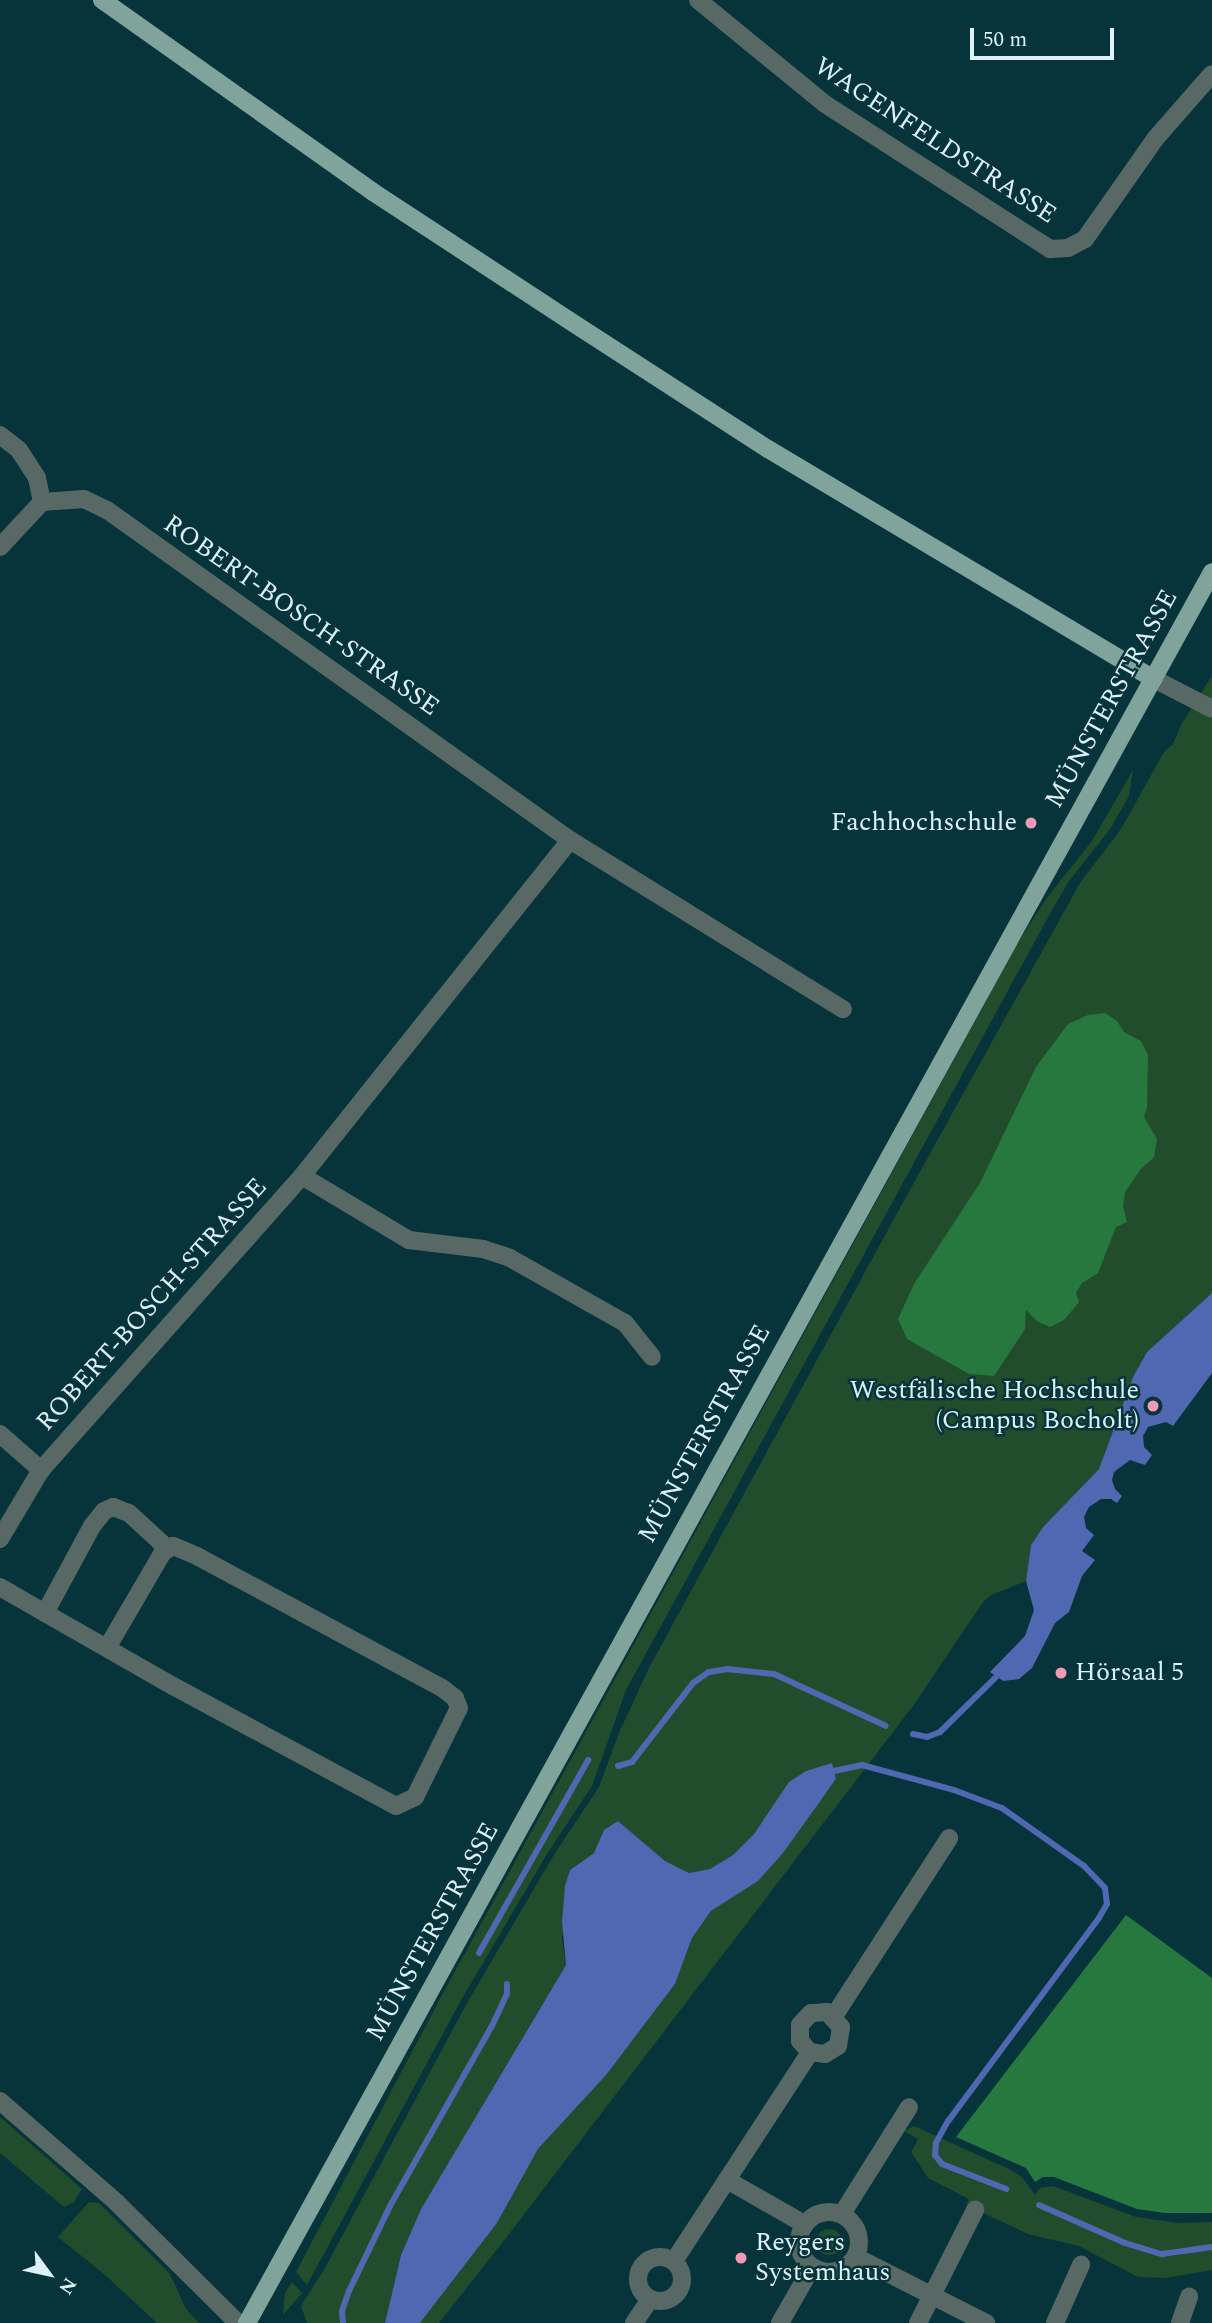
<!DOCTYPE html>
<meta charset="utf-8">
<style>
body{margin:0}
#map{position:relative;width:1212px;height:2323px;overflow:hidden;background:#07343a;font-family:Spectral,serif}
div>[style]{position:absolute}
.green>*{inset:0;background:#224d2c}
.round{border-radius:50%}
.forest>*{inset:0;background:#27783e}
.water>*{inset:0;background:#5067b1}
.stream>*{height:6px;margin:-3px;padding:0 3px;transform-origin:3px;border-radius:3px;background:#5067b1}
.minor>*{height:18px;margin:-9px;padding:0 9px;transform-origin:9px;border-radius:9px;background:#586965}
.minor>.ring{margin:-9px;padding:0;box-sizing:content-box;background:none;border:18px solid #586965;border-radius:50%}
.major>*{height:18px;margin:-9px;padding:0 9px;transform-origin:9px;border-radius:9px;background:#80a39b}
.dots>*{width:19px;height:19px;translate:-50% -50%;box-sizing:border-box;border:4px solid #07343a;border-radius:50%}
span{translate:-50% -50%;white-space:nowrap;text-align:center;line-height:1.15;-webkit-text-stroke:5px #07343a;paint-order:stroke}
.street-label{font-size:26px;color:#dcf2f6}
.poi-label{font-size:26px;color:#dcf2f6}
.right{translate:-100% -50%;text-align:right}
.left{translate:0 -50%;text-align:left}
.north{position:absolute;left:14px;top:2239px;width:70px;height:70px;-webkit-text-stroke:5px #07343a;paint-order:stroke;rotate:123deg;font-size:19px;font-weight:700;line-height:28px;text-align:center;color:#dcf2f6}
.north::after{content:'';display:block;margin:auto;width:24px;height:32px;background:#dcf2f6;clip-path:polygon(50% 0,100% 100%,50% 72%,0 100%)}
.scale{position:absolute;left:970px;top:28px;width:144px;height:32px;box-sizing:border-box;border:4px solid #dcf2f6;border-top:0;padding-left:9px;font-size:21px;line-height:24px;white-space:nowrap;color:#dcf2f6;-webkit-text-stroke:5px #07343a;paint-order:stroke}
</style>
<div id="map">
<div class="green">
<i style="clip-path:polygon(1212px 676px,1212px 1293px,1147px 1352px,1133px 1377px,1099px 1469px,1043px 1527px,1031px 1545px,1026px 1581px,991px 1595px,983px 1602px,913px 1706px,509px 2234px,439px 2323px,420px 2323px,497px 2223px,538px 2149px,607px 2074px,675px 1984px,692px 1938px,711px 1911px,758px 1881px,836px 1780px,832px 1763px,790px 1782px,754px 1834px,733px 1855px,710px 1869px,689px 1873px,665px 1861px,618px 1821px,604px 1830px,594px 1853px,570px 1870px,562px 1939px,566px 1965px,421px 2209px,401px 2255px,385px 2323px,307px 2323px,301px 2306px,325px 2268px,466px 2005px,555px 1853px,599px 1787px,619px 1733px,649px 1668px,901px 1206px,1080px 883px,1121px 829px,1164px 752px,1173px 744px,1182px 723px)"></i>
<i style="clip-path:polygon(1133px 770px,1129px 796px,1110px 829px,1069px 881px,1052px 910px,626px 1690px,592px 1786px,547px 1854px,460px 2002px,307px 2285px,296px 2272px,441px 1997px,1016px 946px,1046px 899px,1092px 841px)"></i>
<i style="clip-path:polygon(0 2117px,82px 2189px,74px 2202px,64px 2207px,0 2153px)"></i>
<i style="clip-path:polygon(914px 2126px,1011px 2170px,1022px 2177px,1035px 2195px,1040px 2188px,1053px 2186px,1136px 2217px,1178px 2223px,1212px 2222px,1212px 2270px,1166px 2278px,1138px 2277px,1079px 2246px,1028px 2234px,966px 2205px,969px 2199px,928px 2178px,919px 2164px,911px 2152px,918px 2139px,904px 2131px)"></i>
<i style="clip-path:polygon(89px 2202px,99px 2203px,170px 2274px,186px 2309px,199px 2323px,157px 2323px,104px 2274px,58px 2237px)"></i>
<i class="round" style="left:816px;top:2229px;width:26px;height:26px"></i>
<i style="clip-path:polygon(292px 2282px,302px 2293px,283px 2315px,285px 2293px)"></i>
</div>
<div class="forest">
<i style="clip-path:polygon(1105px 1013px,1117px 1021px,1124px 1032px,1141px 1041px,1148px 1055px,1147px 1107px,1144px 1117px,1157px 1139px,1154px 1157px,1140px 1170px,1125px 1192px,1123px 1206px,1127px 1222px,1116px 1227px,1098px 1273px,1082px 1283px,1076px 1293px,1079px 1302px,1064px 1320px,1050px 1327px,1037px 1321px,1026px 1310px,1025px 1329px,994px 1376px,969px 1374px,907px 1339px,898px 1319px,914px 1284px,980px 1183px,1036px 1067px,1068px 1024px,1088px 1015px)"></i>
<i style="clip-path:polygon(1126px 1915px,1212px 1978px,1212px 2213px,1165px 2213px,1137px 2209px,1054px 2177px,1043px 2177px,1035px 2182px,1026px 2168px,956px 2137px)"></i>
</div>
<div class="water">
<i style="clip-path:polygon(1212px 1293px,1212px 1373px,1173px 1426px,1166px 1422px,1148px 1427px,1143px 1436px,1144px 1447px,1152px 1455px,1145px 1465px,1130px 1460px,1114px 1472px,1112px 1480px,1115px 1489px,1122px 1496px,1117px 1503px,1111px 1499px,1101px 1499px,1089px 1507px,1084px 1517px,1086px 1528px,1094px 1535px,1082px 1551px,1095px 1560px,1082px 1576px,1069px 1612px,1055px 1623px,1032px 1668px,1019px 1679px,1003px 1681px,990px 1672px,1025px 1636px,1034px 1610px,1026px 1581px,1031px 1545px,1043px 1527px,1099px 1469px,1133px 1377px,1147px 1352px)"></i>
<i style="clip-path:polygon(832px 1763px,836px 1779px,783px 1853px,758px 1881px,711px 1911px,692px 1938px,675px 1984px,607px 2074px,538px 2149px,497px 2223px,420px 2323px,385px 2323px,401px 2255px,421px 2209px,566px 1965px,562px 1922px,565px 1886px,570px 1870px,594px 1853px,604px 1830px,618px 1821px,665px 1861px,689px 1873px,710px 1869px,733px 1855px,754px 1834px,789px 1782px,806px 1771px)"></i>
</div>
<div class="stream">
<i style="left:913px;top:1734px;width:14px;rotate:12deg"></i>
<i style="left:927px;top:1737px;width:14px;rotate:-21deg"></i>
<i style="left:940px;top:1732px;width:78px;rotate:-44.5deg"></i>
<i style="left:618px;top:1766px;width:15px;rotate:-16deg"></i>
<i style="left:632px;top:1762px;width:100px;rotate:-52.3deg"></i>
<i style="left:693px;top:1683px;width:19px;rotate:-35deg"></i>
<i style="left:709px;top:1672px;width:18px;rotate:-9deg"></i>
<i style="left:727px;top:1669px;width:47px;rotate:6.1deg"></i>
<i style="left:774px;top:1674px;width:123px;rotate:24.9deg"></i>
<i style="left:834px;top:1771px;width:29px;rotate:-12deg"></i>
<i style="left:862px;top:1765px;width:95px;rotate:15.2deg"></i>
<i style="left:954px;top:1790px;width:51px;rotate:20.6deg"></i>
<i style="left:1002px;top:1808px;width:100px;rotate:35.3deg"></i>
<i style="left:1084px;top:1866px;width:30px;rotate:46deg"></i>
<i style="left:1105px;top:1888px;width:16px;rotate:83deg"></i>
<i style="left:1107px;top:1904px;width:16px;rotate:120deg"></i>
<i style="left:1099px;top:1918px;width:253px;rotate:126.6deg"></i>
<i style="left:948px;top:2121px;width:25px;rotate:119deg"></i>
<i style="left:936px;top:2143px;width:12px;rotate:95deg"></i>
<i style="left:935px;top:2155px;width:11px;rotate:52deg"></i>
<i style="left:942px;top:2164px;width:69px;rotate:21.3deg"></i>
<i style="left:479px;top:1953px;width:222px;rotate:-60.5deg"></i>
<i style="left:1039px;top:2205px;width:94px;rotate:23.8deg"></i>
<i style="left:1125px;top:2243px;width:39px;rotate:17deg"></i>
<i style="left:1162px;top:2254px;width:50px;rotate:-8deg"></i>
<i style="left:343px;top:2323px;width:12px;rotate:-95deg"></i>
<i style="left:342px;top:2311px;width:21px;rotate:-71deg"></i>
<i style="left:349px;top:2291px;width:94px;rotate:-64.2deg"></i>
<i style="left:390px;top:2206px;width:207px;rotate:-60.5deg"></i>
<i style="left:492px;top:2026px;width:35px;rotate:-65deg"></i>
<i style="left:507px;top:1994px;width:10px;rotate:-90deg"></i>
</div>
<div class="minor">
<i style="left:698px;top:0;width:164px;rotate:39.3deg"></i>
<i style="left:825px;top:104px;width:268px;rotate:32.8deg"></i>
<i style="left:1050px;top:249px;width:18px;rotate:-3deg"></i>
<i style="left:1068px;top:248px;width:19px;rotate:-28deg"></i>
<i style="left:1085px;top:239px;width:122px;rotate:-55deg"></i>
<i style="left:1155px;top:139px;width:86px;rotate:-48.8deg"></i>
<i style="left:0;top:435px;width:24px;rotate:38deg"></i>
<i style="left:19px;top:450px;width:33px;rotate:57deg"></i>
<i style="left:37px;top:478px;width:25px;rotate:78deg"></i>
<i style="left:0;top:547px;width:62px;rotate:-47deg"></i>
<i style="left:42px;top:502px;width:42px;rotate:-4.1deg"></i>
<i style="left:84px;top:499px;width:25px;rotate:26deg"></i>
<i style="left:107px;top:510px;width:569px;rotate:35.48deg"></i>
<i style="left:1154px;top:679px;width:65px;rotate:27.3deg"></i>
<i style="left:302px;top:1176px;width:125px;rotate:30.9deg"></i>
<i style="left:409px;top:1240px;width:75px;rotate:6.9deg"></i>
<i style="left:483px;top:1249px;width:28px;rotate:18deg"></i>
<i style="left:510px;top:1258px;width:132px;rotate:29.5deg"></i>
<i style="left:625px;top:1323px;width:43px;rotate:51.5deg"></i>
<i style="left:0;top:1434px;width:55px;rotate:41.3deg"></i>
<i style="left:0;top:1539px;width:80px;rotate:-59.3deg"></i>
<i style="left:41px;top:1470px;width:393px;rotate:-48.4deg"></i>
<i style="left:302px;top:1176px;width:430px;rotate:-51.4deg"></i>
<i style="left:570px;top:840px;width:321px;rotate:31.8deg"></i>
<i style="left:0;top:1587px;width:52px;rotate:30deg"></i>
<i style="left:45px;top:1613px;width:147px;rotate:29.7deg"></i>
<i style="left:173px;top:1686px;width:253px;rotate:28.3deg"></i>
<i style="left:396px;top:1806px;width:21px;rotate:-25deg"></i>
<i style="left:415px;top:1797px;width:99px;rotate:-63.7deg"></i>
<i style="left:459px;top:1708px;width:11px;rotate:-112deg"></i>
<i style="left:455px;top:1698px;width:16px;rotate:-142deg"></i>
<i style="left:442px;top:1688px;width:278px;rotate:-151.7deg"></i>
<i style="left:197px;top:1556px;width:26px;rotate:-157deg"></i>
<i style="left:173px;top:1546px;width:12px;rotate:149deg"></i>
<i style="left:163px;top:1552px;width:111px;rotate:120.3deg"></i>
<i style="left:45px;top:1613px;width:99px;rotate:-61.6deg"></i>
<i style="left:92px;top:1526px;width:19px;rotate:-51deg"></i>
<i style="left:104px;top:1511px;width:10px;rotate:-24deg"></i>
<i style="left:113px;top:1507px;width:17px;rotate:21deg"></i>
<i style="left:129px;top:1513px;width:53px;rotate:42.7deg"></i>
<i style="left:834px;top:2016px;width:212px;rotate:-57.1deg"></i>
<i style="left:0;top:2101px;width:154px;rotate:41deg"></i>
<i style="left:116px;top:2202px;width:172px;rotate:44.8deg"></i>
<i style="left:727px;top:2180px;width:89px;rotate:29.7deg"></i>
<i class="ring" style="left:799px;top:2212px;width:42px;height:42px"></i>
<i style="left:842px;top:2214px;width:126px;rotate:-57.9deg"></i>
<i class="ring" style="left:638px;top:2257px;width:26px;height:26px"></i>
<i style="left:856px;top:2257px;width:146px;rotate:26.9deg"></i>
<i style="left:674px;top:2261px;width:249px;rotate:-56.9deg"></i>
<i style="left:810px;top:2052px;width:15px;rotate:8deg"></i>
<i style="left:825px;top:2054px;width:15px;rotate:-32deg"></i>
<i style="left:838px;top:2046px;width:19px;rotate:-81deg"></i>
<i style="left:841px;top:2027px;width:21px;rotate:-133deg"></i>
<i style="left:827px;top:2012px;width:16px;rotate:176deg"></i>
<i style="left:811px;top:2013px;width:16px;rotate:133deg"></i>
<i style="left:800px;top:2025px;width:16px;rotate:90deg"></i>
<i style="left:800px;top:2041px;width:15px;rotate:48deg"></i>
<i style="left:634px;top:2323px;width:29px;rotate:-56deg"></i>
<i style="left:780px;top:2323px;width:64px;rotate:-60.3deg"></i>
<i style="left:918px;top:2323px;width:127px;rotate:-63.2deg"></i>
<i style="left:1055px;top:2323px;width:64px;rotate:-65.9deg"></i>
<i style="left:1180px;top:2323px;width:28px;rotate:-71deg"></i>
</div>
<div class="major">
<i style="left:102px;top:0;width:332px;rotate:35.3deg"></i>
<i style="left:373px;top:192px;width:235px;rotate:33.2deg"></i>
<i style="left:570px;top:321px;width:236px;rotate:32.9deg"></i>
<i style="left:768px;top:449px;width:449px;rotate:30.8deg"></i>
<i style="left:247px;top:2323px;width:1999px;rotate:-61.14deg"></i>
</div>
<div class="dots">
<i style="left:1031px;top:823px;background:#f09ab6"></i>
<i style="left:1153px;top:1406px;background:#f09ab6"></i>
<i style="left:1061px;top:1673px;background:#f09ab6"></i>
<i style="left:741px;top:2258px;background:#f09ab6"></i>
</div>
<div class="street-label">
<span style="left:935px;top:141px;rotate:33deg">WAGENFELDSTRASSE</span>
<span style="left:301px;top:616px;rotate:35deg">ROBERT-BOSCH-STRASSE</span>
<span style="left:1112px;top:699px;rotate:-61deg">MÜNSTERSTRASSE</span>
<span style="left:152px;top:1305px;rotate:-48deg">ROBERT-BOSCH-STRASSE</span>
<span style="left:705px;top:1434px;rotate:-61deg">MÜNSTERSTRASSE</span>
<span style="left:433px;top:1932px;rotate:-61deg">MÜNSTERSTRASSE</span>
</div>
<div class="poi-label">
<span class="right" style="left:1017px;top:823px">Fachhochschule</span>
<span class="right" style="left:1139px;top:1406px">Westfälische Hochschule<br>(Campus Bocholt)</span>
<span class="left" style="left:1075px;top:1673px">Hörsaal 5</span>
<span class="left" style="left:755px;top:2258px">Reygers<br>Systemhaus</span>
</div>
<div class="north">N</div>
<div class="scale">50 m</div>
</div>
